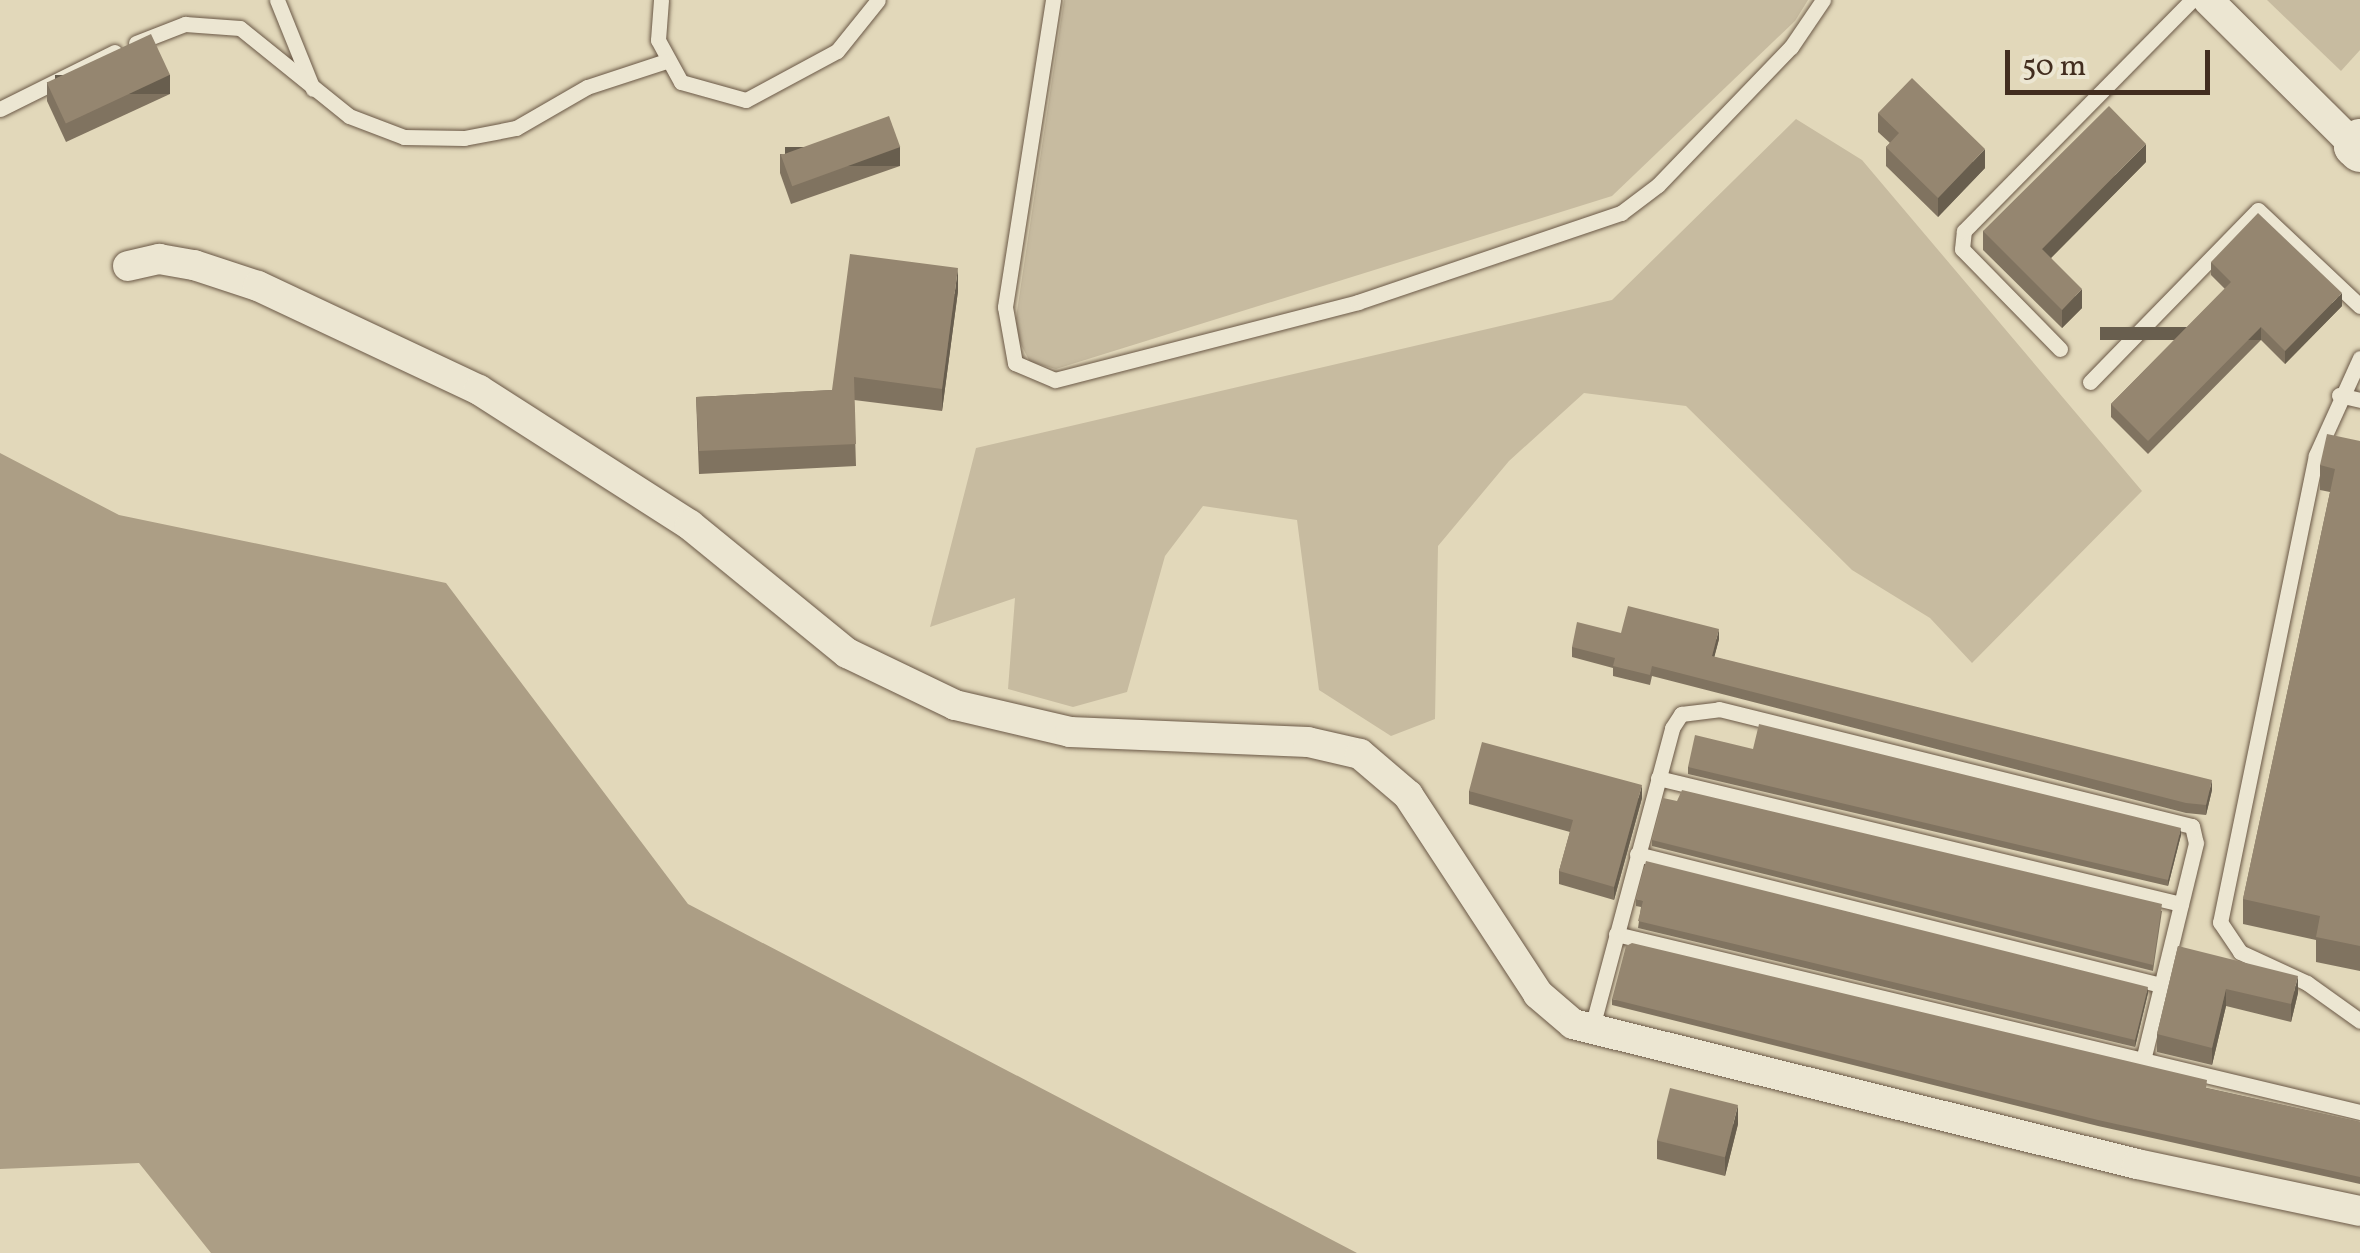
<!DOCTYPE html>
<style>
body{margin:0}
#map{position:relative;width:2360px;height:1253px;overflow:hidden;background:#e2d8ba;font-family:Vollkorn,serif}
div>[style]{position:absolute}
.green>*{inset:0;background:#c7bba0}
.water>*{inset:0;background:#ac9e85}
.roads{filter:drop-shadow(0 0 2px #6a5846) drop-shadow(0 0 2px #6a5846)}
.service>*{height:15px;margin:-7.5px;padding:0 7.5px;transform-origin:7.5px;border-radius:7.5px;background:#ece6d2}
.minor>*{height:30px;margin:-15px;padding:0 15px;transform-origin:15px;border-radius:15px;background:#ece6d2}
.secondary>*{height:42px;margin:-21px;padding:0 21px;transform-origin:21px;border-radius:21px;background:#ece6d2}
.wall>*{inset:0;background:#807360}
.shaded-wall>*{inset:0;background:#685e4e;transform-origin:0 0}
.building>*{inset:0;background:#958670;transform-origin:0 0}
span{translate:-50% -50%;white-space:nowrap;text-align:center;line-height:1.15;-webkit-text-stroke:10px #ece6d2;paint-order:stroke}
.scale{position:absolute;left:2005px;top:50px;width:205px;height:45px;box-sizing:border-box;border:5px solid #422d1f;border-top:0;padding-left:12px;font-size:30px;line-height:35px;white-space:nowrap;color:#422d1f;-webkit-text-stroke:8px #ece6d2;paint-order:stroke}
</style>
<div id="map">
<div class="green">
<i style="clip-path:polygon(1064px 0,1808px 0,1795px 21px,1612px 196px,1056px 369px,1030px 362px,1014px 331px)"></i>
<i style="clip-path:polygon(2267px 0,2360px 0,2360px 50px,2341px 71px)"></i>
<i style="clip-path:polygon(1796px 119px,1862px 160px,2142px 491px,1972px 663px,1930px 618px,1852px 570px,1686px 406px,1584px 393px,1509px 461px,1438px 546px,1435px 719px,1391px 736px,1319px 690px,1297px 520px,1203px 506px,1165px 556px,1127px 692px,1073px 707px,1008px 689px,1015px 598px,930px 627px,976px 448px,1612px 300px)"></i>
</div>
<div class="water">
<i style="clip-path:polygon(0 453px,119px 515px,446px 583px,688px 904px,1357px 1253px,211px 1253px,139px 1163px,0 1169px)"></i>
</div>
<div class="roads">
<div class="service">
<i style="left:277px;top:0;width:96px;rotate:68deg"></i>
<i style="left:661px;top:0;width:40px;rotate:94.3deg"></i>
<i style="left:658px;top:40px;width:48px;rotate:61.3deg"></i>
<i style="left:681px;top:82px;width:67px;rotate:15.5deg"></i>
<i style="left:746px;top:100px;width:103px;rotate:-28.3deg"></i>
<i style="left:837px;top:51px;width:65px;rotate:-51.2deg"></i>
<i style="left:1053px;top:0;width:311px;rotate:98.9deg"></i>
<i style="left:1005px;top:307px;width:57px;rotate:79.9deg"></i>
<i style="left:1015px;top:363px;width:43px;rotate:23deg"></i>
<i style="left:1055px;top:380px;width:313px;rotate:-14.4deg"></i>
<i style="left:1358px;top:302px;width:278px;rotate:-18.7deg"></i>
<i style="left:1621px;top:213px;width:46px;rotate:-37.1deg"></i>
<i style="left:1658px;top:185px;width:192px;rotate:-46.1deg"></i>
<i style="left:1791px;top:47px;width:57px;rotate:-55.8deg"></i>
<i style="left:136px;top:43px;width:53px;rotate:-21.2deg"></i>
<i style="left:185px;top:24px;width:55px;rotate:4.2deg"></i>
<i style="left:240px;top:28px;width:140px;rotate:38.9deg"></i>
<i style="left:349px;top:116px;width:59px;rotate:20.9deg"></i>
<i style="left:404px;top:137px;width:60px;rotate:1deg"></i>
<i style="left:464px;top:138px;width:53px;rotate:-10.9deg"></i>
<i style="left:516px;top:128px;width:82px;rotate:-30deg"></i>
<i style="left:587px;top:87px;width:83px;rotate:-18.2deg"></i>
<i style="left:0;top:109px;width:128px;rotate:-26.4deg"></i>
<i style="left:2060px;top:349px;width:140px;rotate:-134.4deg"></i>
<i style="left:1962px;top:249px;width:18px;rotate:-84deg"></i>
<i style="left:1964px;top:231px;width:325px;rotate:-45.4deg"></i>
<i style="left:2360px;top:358px;width:107px;rotate:114.4deg"></i>
<i style="left:2316px;top:455px;width:477px;rotate:101.6deg"></i>
<i style="left:2220px;top:922px;width:36px;rotate:56deg"></i>
<i style="left:2240px;top:952px;width:74px;rotate:24.8deg"></i>
<i style="left:2307px;top:983px;width:65px;rotate:35.6deg"></i>
<i style="left:2090px;top:382px;width:240px;rotate:-45.7deg"></i>
<i style="left:2258px;top:210px;width:140px;rotate:43.3deg"></i>
<i style="left:2339px;top:395px;width:22px;rotate:13deg"></i>
<i style="left:1658px;top:778px;width:538px;rotate:13.55deg"></i>
<i style="left:1637px;top:854px;width:540px;rotate:14.04deg"></i>
<i style="left:1616px;top:934px;width:765px;rotate:13.45deg"></i>
<i style="left:1591px;top:1031px;width:314px;rotate:-75deg"></i>
<i style="left:1672px;top:728px;width:17px;rotate:-57deg"></i>
<i style="left:1681px;top:714px;width:38px;rotate:-7deg"></i>
<i style="left:1719px;top:709px;width:487px;rotate:13.9deg"></i>
<i style="left:2192px;top:826px;width:17px;rotate:77deg"></i>
<i style="left:2196px;top:843px;width:228px;rotate:103.7deg"></i>
</div>
<div class="minor">
<i style="left:2208px;top:0;width:207px;rotate:44.8deg"></i>
<i style="left:128px;top:266px;width:32px;rotate:-13deg"></i>
<i style="left:159px;top:259px;width:36px;rotate:10deg"></i>
<i style="left:194px;top:265px;width:67px;rotate:18.2deg"></i>
<i style="left:258px;top:286px;width:244px;rotate:25.2deg"></i>
<i style="left:479px;top:390px;width:250px;rotate:32.6deg"></i>
<i style="left:690px;top:525px;width:203px;rotate:39.2deg"></i>
<i style="left:847px;top:653px;width:120px;rotate:25.7deg"></i>
<i style="left:955px;top:705px;width:118px;rotate:13.2deg"></i>
<i style="left:1070px;top:732px;width:238px;rotate:2.4deg"></i>
<i style="left:1308px;top:742px;width:53px;rotate:13deg"></i>
<i style="left:1360px;top:754px;width:63px;rotate:40.5deg"></i>
<i style="left:1408px;top:795px;width:238px;rotate:56.8deg"></i>
<i style="left:1538px;top:994px;width:46px;rotate:40.6deg"></i>
<i style="left:1573px;top:1024px;width:581px;rotate:13.94deg"></i>
<i style="left:2137px;top:1164px;width:228px;rotate:11.9deg"></i>
</div>
<div class="secondary">
<i style="left:2360px;top:140px;width:8px;rotate:130deg"></i>
<i style="left:2355px;top:146px;width:7px;rotate:45deg"></i>
</div>
</div>
<div class="wall">
<i style="clip-path:polygon(47px 82px,170px 94px,66px 142px,47px 101px)"></i>
<i style="clip-path:polygon(1878px 113px,1985px 168px,1938px 217px,1886px 166px,1886px 147px,1890px 143px,1878px 132px)"></i>
<i style="clip-path:polygon(780px 154px,900px 166px,791px 204px,780px 173px)"></i>
<i style="clip-path:polygon(2146px 162px,2051px 258px,2082px 308px,2062px 328px,1983px 250px,1983px 231px)"></i>
<i style="clip-path:polygon(2211px 262px,2342px 306px,2285px 364px,2261px 340px,2148px 454px,2111px 417px,2111px 404px,2225px 289px,2211px 275px)"></i>
<i style="clip-path:polygon(958px 291px,942px 411px,854px 400px,856px 466px,699px 474px,696px 397px,832px 390px)"></i>
<i style="clip-path:polygon(2360px 441px,2360px 971px,2316px 962px,2316px 940px,2243px 924px,2243px 899px,2330px 492px,2320px 490px,2320px 465px)"></i>
<i style="clip-path:polygon(1719px 639px,1714px 657px,2212px 790px,2206px 815px,2186px 813px,1652px 676px,1650px 685px,1613px 676px,1613px 668px,1572px 657px,1572px 647px)"></i>
<i style="clip-path:polygon(1753px 749px,2181px 835px,2168px 886px,1688px 774px,1688px 767px)"></i>
<i style="clip-path:polygon(1469px 791px,1642px 798px,1614px 900px,1559px 884px,1559px 871px,1570px 832px,1469px 804px)"></i>
<i style="clip-path:polygon(1677px 801px,2162px 911px,2153px 971px,1652px 846px,1652px 840px)"></i>
<i style="clip-path:polygon(1636px 899px,2148px 993px,2135px 1047px,1638px 928px,1641px 907px,1636px 906px)"></i>
<i style="clip-path:polygon(2178px 946px,2298px 993px,2291px 1022px,2226px 1006px,2212px 1065px,2157px 1052px,2157px 1034px)"></i>
<i style="clip-path:polygon(1612px 999px,2207px 1088px,2360px 1122px,2360px 1184px,2098px 1126px,1612px 1005px)"></i>
<i style="clip-path:polygon(1738px 1124px,1725px 1176px,1657px 1159px,1657px 1140px)"></i>
</div>
<div class="shaded-wall">
<i style="left:170px;top:75px;width:19px;height:115px;rotate:90deg"></i>
<i style="clip-path:polygon(2146px 144px,2146px 162px,2042px 267px,2042px 249px)"></i>
<i style="left:900px;top:147px;width:19px;height:115px;rotate:90deg"></i>
<i style="clip-path:polygon(1985px 149px,1985px 168px,1938px 217px,1938px 198px)"></i>
<i style="clip-path:polygon(958px 268px,958px 291px,942px 411px,942px 389px)"></i>
<i style="clip-path:polygon(2082px 289px,2082px 308px,2062px 328px,2062px 310px)"></i>
<i style="clip-path:polygon(2342px 293px,2342px 306px,2285px 364px,2285px 351px)"></i>
<i style="left:2261px;top:327px;width:13px;height:161px;rotate:90deg"></i>
<i style="clip-path:polygon(1719px 629px,1719px 639px,1712px 666px,1712px 656px)"></i>
<i style="clip-path:polygon(2212px 780px,2212px 790px,2206px 815px,2206px 805px)"></i>
<i style="clip-path:polygon(1642px 785px,1642px 798px,1614px 900px,1614px 887px)"></i>
<i style="clip-path:polygon(2181px 828px,2181px 835px,2168px 886px,2168px 880px)"></i>
<i style="clip-path:polygon(2298px 976px,2298px 993px,2291px 1022px,2291px 1004px)"></i>
<i style="clip-path:polygon(2148px 987px,2148px 993px,2135px 1047px,2135px 1040px)"></i>
<i style="clip-path:polygon(2226px 989px,2226px 1006px,2212px 1065px,2212px 1048px)"></i>
<i style="clip-path:polygon(1738px 1105px,1738px 1124px,1725px 1176px,1725px 1157px)"></i>
</div>
<div class="building">
<i style="left:151px;top:34px;width:45px;height:115px;rotate:65deg"></i>
<i style="clip-path:polygon(1912px 78px,1985px 149px,1938px 198px,1886px 147px,1899px 133px,1878px 113px)"></i>
<i style="clip-path:polygon(2109px 106px,2146px 144px,2042px 249px,2082px 289px,2062px 310px,1983px 231px)"></i>
<i style="left:889px;top:116px;width:33px;height:115px;rotate:70deg"></i>
<i style="clip-path:polygon(2258px 213px,2342px 293px,2285px 351px,2261px 327px,2148px 441px,2111px 404px,2231px 282px,2211px 262px)"></i>
<i style="clip-path:polygon(850px 254px,958px 268px,942px 389px,854px 377px,856px 444px,699px 451px,696px 397px,832px 390px)"></i>
<i style="clip-path:polygon(2327px 434px,2360px 441px,2360px 946px,2316px 937px,2320px 916px,2243px 899px,2335px 469px,2320px 465px)"></i>
<i style="clip-path:polygon(1628px 606px,1719px 629px,1712px 656px,2212px 780px,2206px 805px,2186px 803px,1652px 666px,1650px 675px,1613px 666px,1615px 658px,1572px 647px,1577px 622px,1621px 633px)"></i>
<i style="clip-path:polygon(1759px 724px,2181px 828px,2168px 880px,1688px 767px,1695px 735px,1753px 749px)"></i>
<i style="clip-path:polygon(1482px 742px,1642px 785px,1614px 887px,1559px 871px,1573px 820px,1469px 791px)"></i>
<i style="clip-path:polygon(1682px 790px,2162px 904px,2153px 965px,1652px 840px,1663px 798px,1677px 801px)"></i>
<i style="clip-path:polygon(1646px 861px,2148px 987px,2135px 1040px,1638px 921px,1643px 901px,1636px 899px)"></i>
<i style="clip-path:polygon(1632px 943px,2207px 1080px,2206px 1088px,2360px 1122px,2360px 1177px,2098px 1120px,1612px 999px,1626px 946px)"></i>
<i style="clip-path:polygon(2178px 946px,2298px 976px,2291px 1004px,2226px 989px,2212px 1048px,2157px 1034px)"></i>
<i style="left:1670px;top:1088px;width:70px;height:54px;rotate:14deg"></i>
</div>
<div class="scale">50 m</div>
</div>
